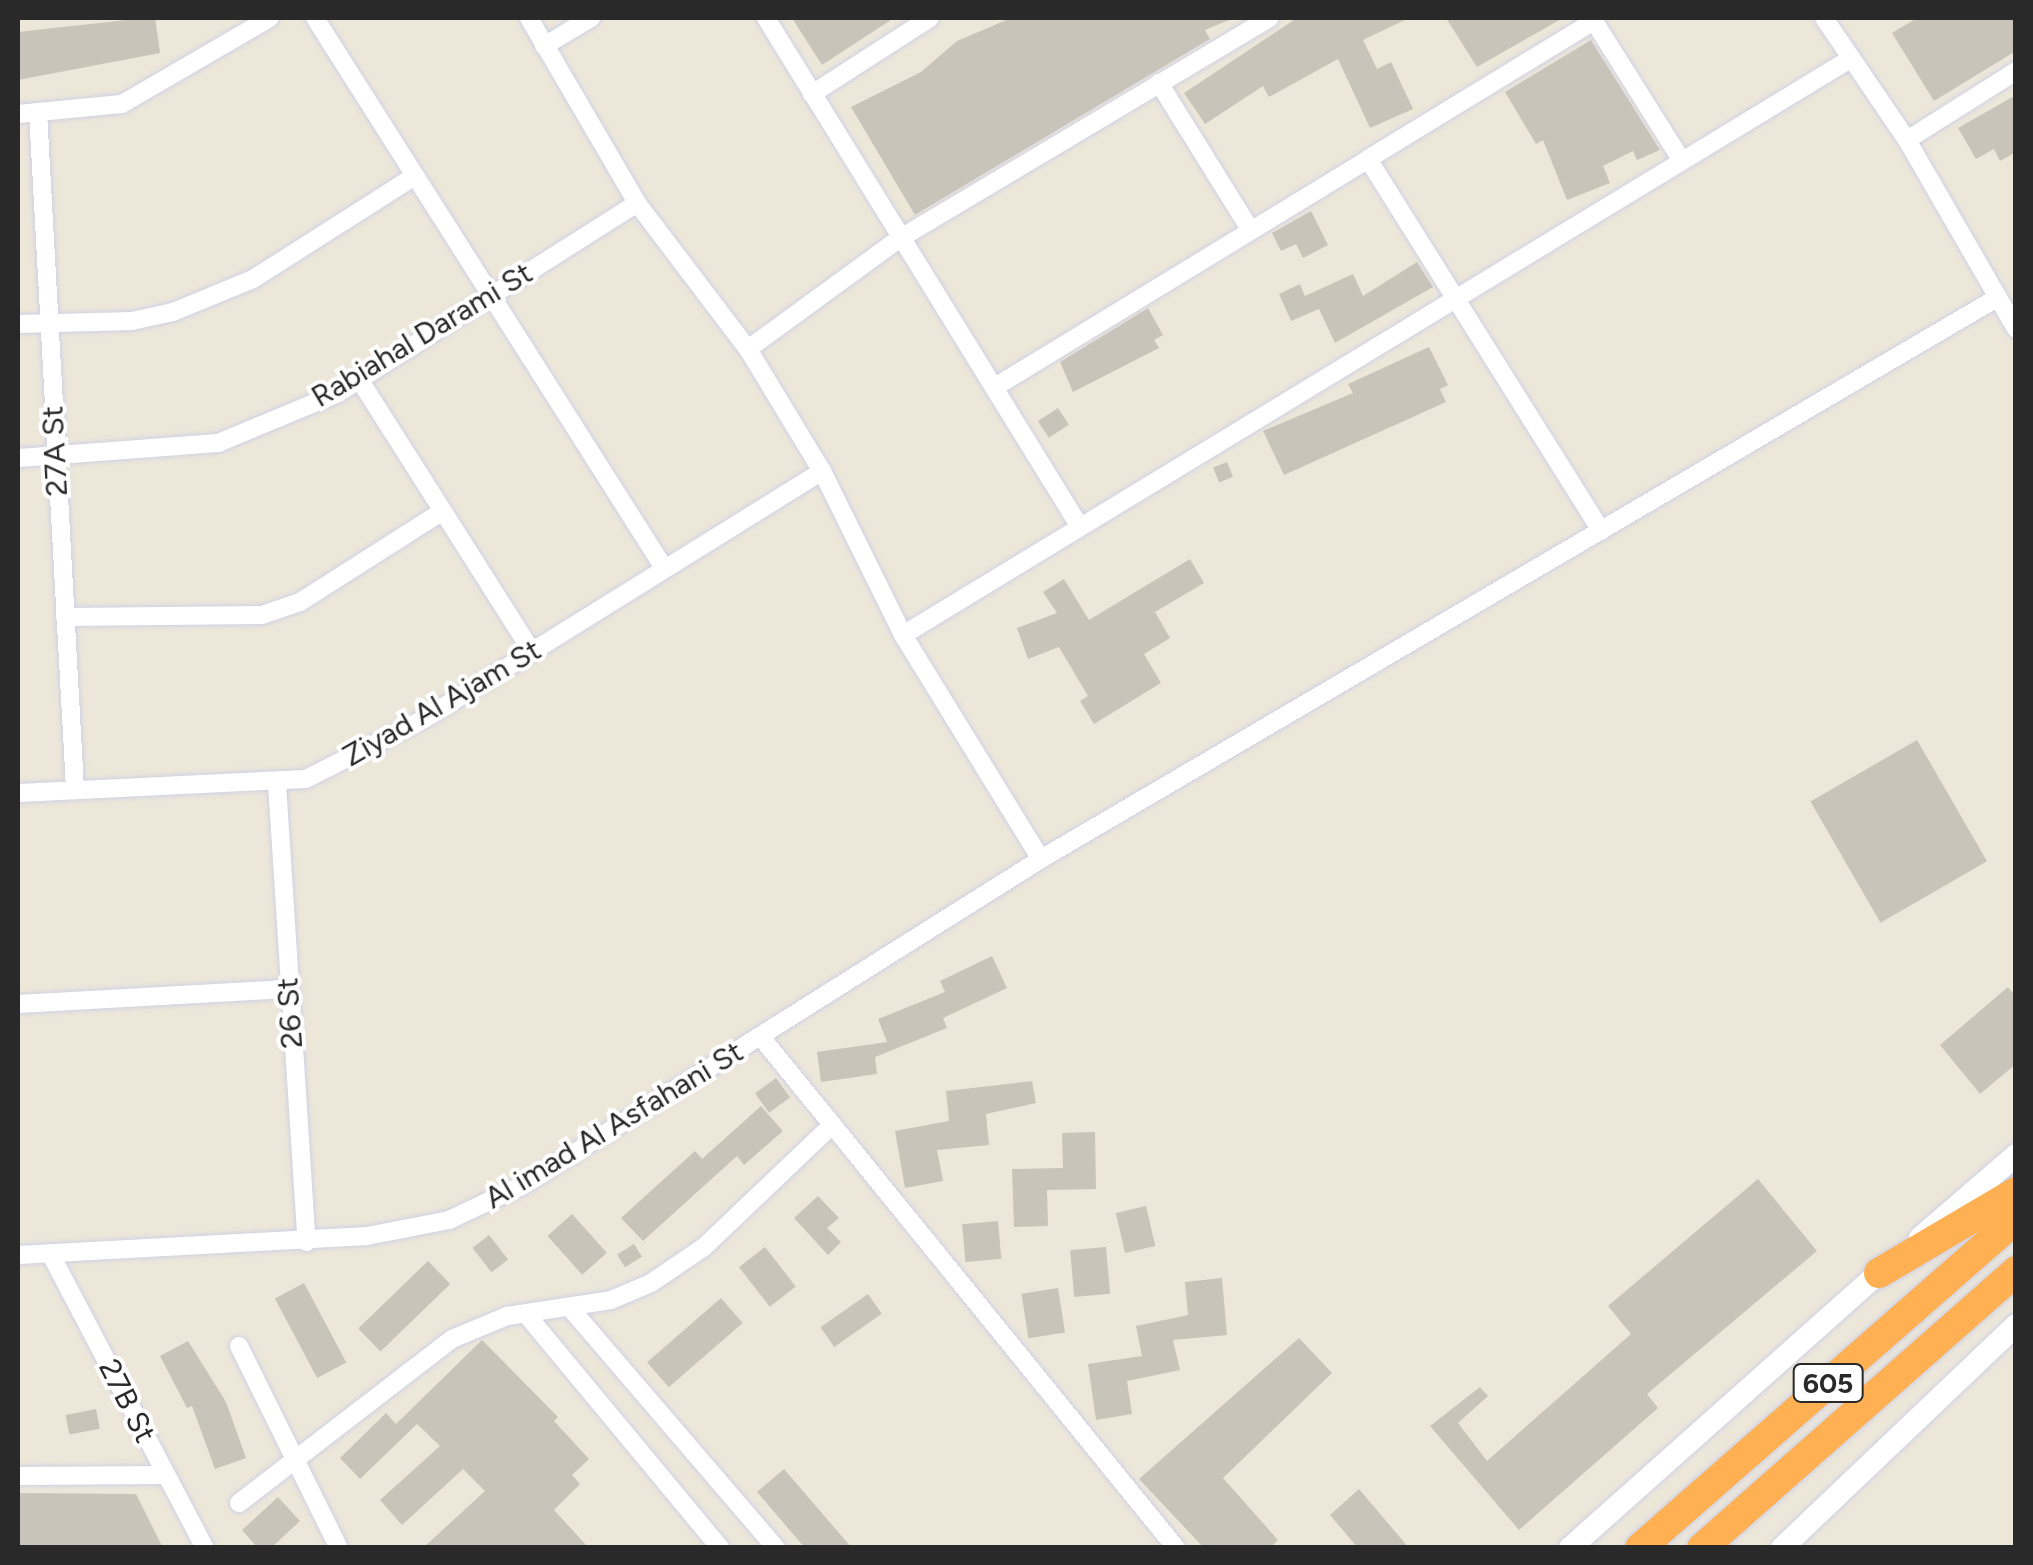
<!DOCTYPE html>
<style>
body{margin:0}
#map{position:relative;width:2033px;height:1565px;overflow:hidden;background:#ede7da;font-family:Figtree,sans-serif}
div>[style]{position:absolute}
.building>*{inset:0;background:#c8c4ba;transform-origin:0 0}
.roads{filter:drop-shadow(0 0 2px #cfd1e4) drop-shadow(0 0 2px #cfd1e4)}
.minor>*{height:18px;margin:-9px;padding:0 9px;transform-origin:9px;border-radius:9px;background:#fff}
.secondary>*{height:22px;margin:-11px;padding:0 11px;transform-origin:11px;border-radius:11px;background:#fff}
.motorway>*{height:30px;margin:-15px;padding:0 15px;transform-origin:15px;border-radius:15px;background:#ffb053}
span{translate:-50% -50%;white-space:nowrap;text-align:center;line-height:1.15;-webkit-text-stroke:8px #fff;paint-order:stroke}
.shield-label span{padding:2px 8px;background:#fff;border:2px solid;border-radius:8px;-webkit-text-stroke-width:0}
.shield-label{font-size:28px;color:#292929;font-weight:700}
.street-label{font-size:30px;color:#292929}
.frame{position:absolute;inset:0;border:20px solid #292929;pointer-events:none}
</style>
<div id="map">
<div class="building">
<i style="clip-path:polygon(144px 18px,155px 18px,160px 53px,18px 80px,18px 32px)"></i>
<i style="clip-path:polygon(792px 18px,894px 18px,822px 65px)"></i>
<i style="clip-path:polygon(1011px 18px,1234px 18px,1205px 30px,1210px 39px,915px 215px,851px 107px,921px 72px,957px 41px)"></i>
<i style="clip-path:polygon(1297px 18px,1409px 18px,1363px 40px,1377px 69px,1391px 62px,1413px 109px,1370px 128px,1338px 59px,1269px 97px,1263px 86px,1205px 124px,1184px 93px)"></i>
<i style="clip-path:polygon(1446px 18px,1563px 18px,1477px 67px)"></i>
<i style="clip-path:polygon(1917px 18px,2016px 18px,2016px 51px,1934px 101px,1892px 33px)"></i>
<i style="clip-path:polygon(1591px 40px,1660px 150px,1637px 160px,1633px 151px,1603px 166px,1610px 183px,1567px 200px,1543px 140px,1536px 144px,1505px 92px)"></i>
<i style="clip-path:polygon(2016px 95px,2016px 152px,2000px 161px,1994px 149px,1976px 159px,1958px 128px)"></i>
<i style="clip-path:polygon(1311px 211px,1328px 245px,1303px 258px,1296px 244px,1281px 251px,1272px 233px)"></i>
<i style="clip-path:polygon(1417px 262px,1433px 287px,1335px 343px,1319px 309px,1291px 321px,1279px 294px,1300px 284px,1305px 296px,1353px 274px,1363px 296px)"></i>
<i style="clip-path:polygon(1148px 308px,1163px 335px,1154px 340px,1159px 348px,1073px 392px,1060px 362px)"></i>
<i style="clip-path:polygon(1429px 347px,1448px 385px,1440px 389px,1446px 402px,1284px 475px,1263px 431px,1353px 393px,1348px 384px)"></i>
<i style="left:1058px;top:408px;width:20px;height:24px;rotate:57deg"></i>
<i style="left:1227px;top:462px;width:16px;height:15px;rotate:68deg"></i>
<i style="clip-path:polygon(1190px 559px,1204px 583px,1155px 612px,1170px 638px,1144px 654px,1161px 683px,1094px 724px,1080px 701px,1088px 696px,1059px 647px,1028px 659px,1017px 628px,1057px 613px,1043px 592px,1064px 579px,1089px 620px)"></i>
<i style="left:1917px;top:740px;width:140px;height:123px;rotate:60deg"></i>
<i style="clip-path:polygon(992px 956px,1007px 988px,943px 1018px,947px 1028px,875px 1057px,877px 1074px,821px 1082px,817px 1052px,887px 1042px,878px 1019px,945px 992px,940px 981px)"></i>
<i style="clip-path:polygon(2008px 987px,2016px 997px,2016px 1064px,1980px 1094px,1940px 1045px)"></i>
<i style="left:776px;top:1078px;width:24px;height:26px;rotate:54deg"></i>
<i style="clip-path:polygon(1032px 1081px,1036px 1103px,986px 1114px,989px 1145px,937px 1150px,943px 1181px,905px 1188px,895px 1131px,949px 1121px,946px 1091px)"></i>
<i style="clip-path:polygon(761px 1106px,783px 1131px,744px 1165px,737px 1156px,643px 1241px,621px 1218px,695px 1151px,702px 1159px)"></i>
<i style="clip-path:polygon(1095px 1132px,1096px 1189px,1047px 1190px,1048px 1226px,1014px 1227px,1012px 1169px,1063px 1168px,1062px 1133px)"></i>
<i style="clip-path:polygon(1758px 1179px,1817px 1251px,1647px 1394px,1658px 1408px,1519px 1530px,1430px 1426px,1480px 1387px,1488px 1396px,1458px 1423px,1487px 1461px,1631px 1334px,1608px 1306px)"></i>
<i style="clip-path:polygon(818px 1196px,839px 1218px,827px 1228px,841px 1242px,828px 1255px,794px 1218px)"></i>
<i style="left:1146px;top:1206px;width:41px;height:31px;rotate:77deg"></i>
<i style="left:572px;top:1214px;width:52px;height:33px;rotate:48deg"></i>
<i style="left:998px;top:1221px;width:38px;height:36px;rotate:85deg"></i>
<i style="left:489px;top:1235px;width:31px;height:21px;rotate:52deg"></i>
<i style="left:634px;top:1244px;width:15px;height:20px;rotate:58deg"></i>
<i style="left:765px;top:1247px;width:50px;height:33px;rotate:52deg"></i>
<i style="left:1106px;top:1247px;width:47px;height:36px;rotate:85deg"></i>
<i style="left:428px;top:1261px;width:32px;height:97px;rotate:46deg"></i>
<i style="clip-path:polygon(1222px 1278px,1227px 1335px,1173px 1340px,1180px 1370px,1127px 1381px,1132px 1414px,1096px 1420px,1088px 1364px,1142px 1356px,1136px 1326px,1188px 1315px,1185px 1282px)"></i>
<i style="left:304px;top:1283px;width:90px;height:33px;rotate:62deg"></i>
<i style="left:1058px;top:1288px;width:45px;height:37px;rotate:81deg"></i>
<i style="left:868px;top:1294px;width:24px;height:58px;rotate:55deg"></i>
<i style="left:721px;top:1298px;width:33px;height:98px;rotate:49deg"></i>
<i style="clip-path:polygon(1299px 1338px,1332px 1373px,1223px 1478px,1278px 1540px,1270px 1548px,1204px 1548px,1139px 1479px)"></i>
<i style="clip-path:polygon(482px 1340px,558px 1417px,554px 1421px,589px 1459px,572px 1475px,580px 1484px,554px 1510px,589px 1548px,423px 1548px,485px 1491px,463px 1469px,402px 1525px,380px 1500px,440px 1446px,417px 1424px,360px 1479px,340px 1458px,386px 1413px,396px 1424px)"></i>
<i style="clip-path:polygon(188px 1341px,226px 1402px,246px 1458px,215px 1469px,192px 1406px,187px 1408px,160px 1356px)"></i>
<i style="left:96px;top:1409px;width:20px;height:31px;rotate:79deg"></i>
<i style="clip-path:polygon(784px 1469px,852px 1548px,805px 1548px,757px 1492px)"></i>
<i style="clip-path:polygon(1359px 1489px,1409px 1548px,1358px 1548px,1330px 1515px)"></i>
<i style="clip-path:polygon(18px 1493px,136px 1494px,163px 1548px,18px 1548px)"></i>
<i style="clip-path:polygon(278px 1497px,300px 1521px,271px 1548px,258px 1548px,242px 1530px)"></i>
</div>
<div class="roads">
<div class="minor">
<i style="left:315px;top:18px;width:651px;rotate:57.6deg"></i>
<i style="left:529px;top:18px;width:214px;rotate:59.7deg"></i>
<i style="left:637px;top:203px;width:183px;rotate:52.8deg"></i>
<i style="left:748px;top:349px;width:143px;rotate:58.8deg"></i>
<i style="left:822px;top:471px;width:183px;rotate:63.7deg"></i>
<i style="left:903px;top:635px;width:263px;rotate:58.4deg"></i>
<i style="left:766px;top:18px;width:598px;rotate:58.33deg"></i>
<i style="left:1592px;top:18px;width:169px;rotate:57.8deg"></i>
<i style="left:1824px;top:18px;width:148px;rotate:55.8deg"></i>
<i style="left:1907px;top:140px;width:218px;rotate:60deg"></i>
<i style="left:544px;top:46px;width:55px;rotate:-30.8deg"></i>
<i style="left:1159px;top:83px;width:174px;rotate:58.1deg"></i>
<i style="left:812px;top:94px;width:140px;rotate:-32.8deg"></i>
<i style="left:38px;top:112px;width:678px;rotate:86.87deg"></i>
<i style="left:18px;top:114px;width:104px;rotate:-5.5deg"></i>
<i style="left:122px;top:104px;width:171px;rotate:-30.2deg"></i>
<i style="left:1907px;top:140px;width:129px;rotate:-32.3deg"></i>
<i style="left:1368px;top:159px;width:265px;rotate:-31.4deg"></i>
<i style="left:18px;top:324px;width:114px;rotate:-1.5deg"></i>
<i style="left:132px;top:321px;width:42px;rotate:-12.4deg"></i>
<i style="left:173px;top:312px;width:87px;rotate:-22.4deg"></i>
<i style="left:253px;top:279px;width:190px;rotate:-32.5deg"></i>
<i style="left:748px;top:349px;width:187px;rotate:-36.1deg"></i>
<i style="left:899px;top:239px;width:431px;rotate:-30.8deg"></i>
<i style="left:359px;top:379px;width:323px;rotate:57.6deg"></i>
<i style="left:995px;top:387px;width:437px;rotate:-31.4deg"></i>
<i style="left:1368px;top:159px;width:439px;rotate:57.9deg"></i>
<i style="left:18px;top:458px;width:201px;rotate:-4.3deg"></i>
<i style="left:218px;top:443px;width:130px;rotate:-22.6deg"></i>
<i style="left:338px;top:393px;width:354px;rotate:-32.4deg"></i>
<i style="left:65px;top:617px;width:197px;rotate:-0.6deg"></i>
<i style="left:262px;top:615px;width:40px;rotate:-18.9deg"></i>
<i style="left:300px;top:602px;width:169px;rotate:-32.5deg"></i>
<i style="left:903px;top:635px;width:1108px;rotate:-31.31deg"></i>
<i style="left:277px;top:784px;width:459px;rotate:86.3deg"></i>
<i style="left:18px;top:793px;width:288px;rotate:-2.8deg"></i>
<i style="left:306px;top:779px;width:132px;rotate:-27deg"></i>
<i style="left:424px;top:719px;width:469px;rotate:-31.9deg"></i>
<i style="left:18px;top:1004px;width:270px;rotate:-3.2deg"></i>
<i style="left:761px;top:1037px;width:658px;rotate:50.92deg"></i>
<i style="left:50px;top:1253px;width:333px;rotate:62.3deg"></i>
<i style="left:18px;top:1255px;width:350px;rotate:-3.1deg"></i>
<i style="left:367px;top:1236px;width:84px;rotate:-11deg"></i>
<i style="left:449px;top:1220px;width:84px;rotate:-25.3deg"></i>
<i style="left:525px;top:1184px;width:610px;rotate:-32.2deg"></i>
<i style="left:1041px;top:859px;width:1108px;rotate:-30.41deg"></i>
<i style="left:571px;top:1309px;width:315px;rotate:49.4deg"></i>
<i style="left:526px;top:1314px;width:304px;rotate:50.3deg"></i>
<i style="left:239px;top:1346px;width:225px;rotate:63.7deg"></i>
<i style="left:18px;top:1476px;width:147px;rotate:-0.4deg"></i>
<i style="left:239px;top:1503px;width:269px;rotate:-37.6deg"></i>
<i style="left:452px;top:1339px;width:60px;rotate:-22.7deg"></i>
<i style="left:507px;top:1316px;width:105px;rotate:-8.7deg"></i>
<i style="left:611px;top:1300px;width:43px;rotate:-23deg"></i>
<i style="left:651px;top:1283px;width:64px;rotate:-34.2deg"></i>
<i style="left:704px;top:1247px;width:177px;rotate:-43.6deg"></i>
</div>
<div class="secondary">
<i style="left:1920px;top:1238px;width:127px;rotate:-40.8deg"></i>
<i style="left:1570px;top:1548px;width:426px;rotate:-41.7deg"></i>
<i style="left:1782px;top:1548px;width:323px;rotate:-43.6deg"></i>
</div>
<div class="motorway">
<i style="left:1879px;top:1273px;width:159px;rotate:-30.6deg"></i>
<i style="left:1640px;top:1548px;width:500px;rotate:-41.2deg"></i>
<i style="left:1702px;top:1548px;width:419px;rotate:-41.4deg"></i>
</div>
</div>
<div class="shield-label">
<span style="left:1828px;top:1383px">605</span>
</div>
<div class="street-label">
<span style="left:422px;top:335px;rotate:-31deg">Rabiahal Darami St</span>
<span style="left:55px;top:451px;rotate:-93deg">27A St</span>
<span style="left:442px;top:703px;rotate:-30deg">Ziyad Al Ajam St</span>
<span style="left:290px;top:1013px;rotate:-94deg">26 St</span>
<span style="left:614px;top:1125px;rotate:-31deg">Al imad Al Asfahani St</span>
<span style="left:127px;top:1401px;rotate:63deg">27B St</span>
</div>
<div class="frame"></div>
</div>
